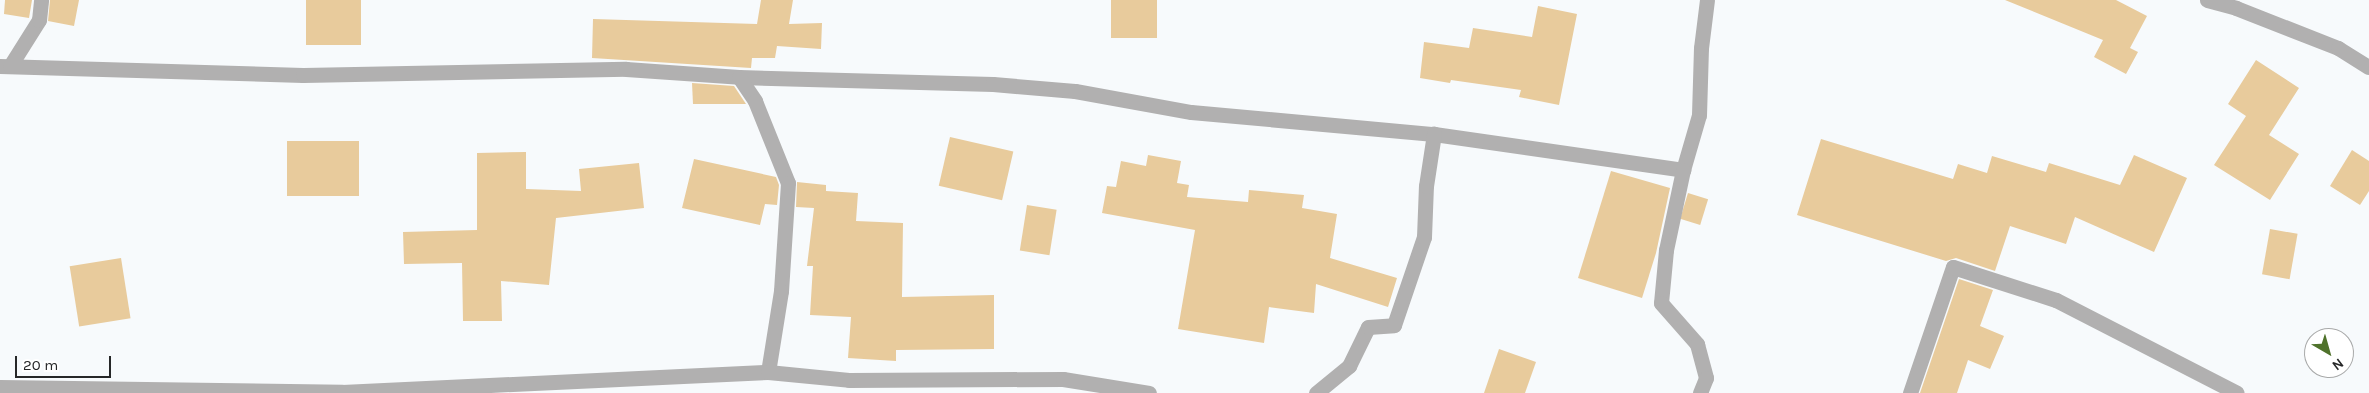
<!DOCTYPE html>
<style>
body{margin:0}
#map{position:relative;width:2369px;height:393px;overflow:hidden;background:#f7fafc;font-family:Karla,sans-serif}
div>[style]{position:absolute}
.building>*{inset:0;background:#e8cb9c;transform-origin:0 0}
.street>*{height:15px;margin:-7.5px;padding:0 7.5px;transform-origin:7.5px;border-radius:7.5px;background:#b1b0b0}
span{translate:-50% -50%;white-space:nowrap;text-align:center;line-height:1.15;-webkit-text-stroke:5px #fff;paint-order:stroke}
.north{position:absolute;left:2304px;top:328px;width:50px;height:50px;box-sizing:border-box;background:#fff;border:1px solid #a8a9a9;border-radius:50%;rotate:142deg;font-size:14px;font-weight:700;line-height:20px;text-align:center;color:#262728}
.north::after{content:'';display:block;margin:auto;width:18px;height:22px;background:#4f722b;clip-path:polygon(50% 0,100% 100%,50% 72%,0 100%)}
.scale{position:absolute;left:15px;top:356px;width:96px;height:22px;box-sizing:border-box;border:2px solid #262728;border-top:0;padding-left:6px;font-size:15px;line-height:18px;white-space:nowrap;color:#262728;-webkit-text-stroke:4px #fff;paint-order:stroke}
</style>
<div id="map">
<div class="building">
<i style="clip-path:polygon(5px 0,32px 0,29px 18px,4px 14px)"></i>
<i style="clip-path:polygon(50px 0,79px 0,74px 26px,48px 21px)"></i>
<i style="left:306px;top:0;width:55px;height:45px"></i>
<i style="clip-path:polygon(761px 0,793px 0,789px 24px,822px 23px,821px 49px,777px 46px,775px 58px,752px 58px,751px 68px,592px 58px,593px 19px,757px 24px)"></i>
<i style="left:1111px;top:0;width:46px;height:38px"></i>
<i style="clip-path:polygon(2005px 0,2116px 0,2147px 16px,2130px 48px,2138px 52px,2126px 74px,2094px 57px,2103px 40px)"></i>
<i style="clip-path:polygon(1538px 6px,1577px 14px,1559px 105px,1519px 97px,1521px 90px,1451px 80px,1450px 83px,1420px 78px,1424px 42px,1469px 48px,1473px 28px,1532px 37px)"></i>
<i style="clip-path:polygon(2256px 60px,2299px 88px,2269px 135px,2299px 154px,2270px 200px,2214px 165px,2246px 116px,2228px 104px)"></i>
<i style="clip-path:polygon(692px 83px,734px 86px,746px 104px,693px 104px)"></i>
<i style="left:950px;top:137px;width:65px;height:50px;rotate:13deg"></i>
<i style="clip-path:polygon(1821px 139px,1953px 179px,1958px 164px,1987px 173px,1992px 156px,2046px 172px,2049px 163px,2120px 185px,2134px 155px,2187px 178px,2154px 252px,2075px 217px,2066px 244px,2010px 226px,1995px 271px,1956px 258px,1946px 261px,1797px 215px)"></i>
<i style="left:287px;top:141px;width:72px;height:55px"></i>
<i style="clip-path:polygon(2352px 150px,2369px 161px,2369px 191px,2360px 205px,2330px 186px)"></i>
<i style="clip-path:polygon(526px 152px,526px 189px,581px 191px,579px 169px,639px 163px,644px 208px,556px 218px,549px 285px,501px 281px,502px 321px,463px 321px,462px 263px,404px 264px,403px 232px,477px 230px,477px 153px)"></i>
<i style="clip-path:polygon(1148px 155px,1181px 161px,1177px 183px,1189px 185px,1187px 197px,1248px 202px,1249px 190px,1304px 195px,1302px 208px,1337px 214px,1330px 258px,1397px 278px,1388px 307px,1316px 284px,1314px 313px,1269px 307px,1264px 343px,1178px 329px,1195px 230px,1102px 213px,1107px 186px,1116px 187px,1121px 161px,1146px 166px)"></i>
<i style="clip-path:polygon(694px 159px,776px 177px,779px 185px,777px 205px,765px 204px,760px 225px,682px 208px)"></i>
<i style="clip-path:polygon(1611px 171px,1670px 188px,1656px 253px,1642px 298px,1578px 278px)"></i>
<i style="clip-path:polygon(797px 182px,826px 185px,826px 191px,858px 193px,856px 221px,903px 223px,902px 297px,994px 295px,994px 349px,896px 350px,896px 361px,848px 358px,851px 317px,810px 315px,813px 266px,807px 266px,814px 208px,796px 207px)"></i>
<i style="left:1688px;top:193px;width:21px;height:27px;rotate:17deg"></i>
<i style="left:1027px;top:205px;width:30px;height:46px;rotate:9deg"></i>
<i style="left:2270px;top:229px;width:28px;height:46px;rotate:10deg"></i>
<i style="left:121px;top:258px;width:61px;height:52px;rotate:81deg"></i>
<i style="clip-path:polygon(1959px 279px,1993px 290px,1980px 326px,2004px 336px,1990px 369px,1968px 360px,1957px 393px,1920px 393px)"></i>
<i style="clip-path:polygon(1499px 349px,1536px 362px,1525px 393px,1484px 393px)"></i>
</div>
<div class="street">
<i style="left:2207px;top:0;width:30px;rotate:15deg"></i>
<i style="left:2236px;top:8px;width:110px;rotate:21.4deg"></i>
<i style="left:2338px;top:48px;width:36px;rotate:32deg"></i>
<i style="left:0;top:66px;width:303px;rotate:1.7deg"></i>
<i style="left:303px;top:75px;width:323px;rotate:-1.1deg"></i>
<i style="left:626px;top:69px;width:113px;rotate:4deg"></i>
<i style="left:739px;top:77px;width:254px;rotate:1.6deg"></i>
<i style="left:993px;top:84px;width:82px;rotate:4.9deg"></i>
<i style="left:1075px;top:91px;width:118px;rotate:10.3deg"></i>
<i style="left:1191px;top:112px;width:244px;rotate:5.2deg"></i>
<i style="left:1434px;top:134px;width:252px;rotate:8.2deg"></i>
<i style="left:1683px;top:170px;width:57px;rotate:-73.8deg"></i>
<i style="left:1699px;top:115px;width:67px;rotate:-88.3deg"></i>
<i style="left:1701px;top:48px;width:48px;rotate:-82.9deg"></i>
<i style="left:10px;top:66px;width:54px;rotate:-57.8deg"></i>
<i style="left:39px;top:20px;width:20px;rotate:-84deg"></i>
<i style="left:739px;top:77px;width:29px;rotate:56deg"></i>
<i style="left:755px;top:101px;width:88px;rotate:68.1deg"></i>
<i style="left:788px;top:183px;width:108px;rotate:93.7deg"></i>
<i style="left:781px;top:291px;width:82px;rotate:99.1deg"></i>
<i style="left:1683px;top:170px;width:82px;rotate:102deg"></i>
<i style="left:1666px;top:250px;width:53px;rotate:95.4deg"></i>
<i style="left:1661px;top:303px;width:55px;rotate:48.7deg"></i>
<i style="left:1697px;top:344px;width:35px;rotate:75deg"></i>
<i style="left:1706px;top:378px;width:16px;rotate:112deg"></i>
<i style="left:0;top:387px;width:342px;rotate:0.8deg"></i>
<i style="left:342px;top:392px;width:426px;rotate:-2.7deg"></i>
<i style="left:768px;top:372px;width:81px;rotate:5.6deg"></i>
<i style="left:849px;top:380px;width:214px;rotate:-0.3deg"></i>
<i style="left:1063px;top:379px;width:87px;rotate:9.2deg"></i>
<i style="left:1316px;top:393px;width:43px;rotate:-39.3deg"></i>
<i style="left:1349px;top:366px;width:43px;rotate:-64deg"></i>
<i style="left:1368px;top:327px;width:26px;rotate:-4deg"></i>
<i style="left:1394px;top:325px;width:93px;rotate:-71.2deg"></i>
<i style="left:1424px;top:237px;width:51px;rotate:-87.8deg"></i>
<i style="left:1426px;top:186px;width:53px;rotate:-81.3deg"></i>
<i style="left:1910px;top:393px;width:133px;rotate:-71.2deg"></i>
<i style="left:1953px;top:267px;width:108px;rotate:17.8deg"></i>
<i style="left:2056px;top:300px;width:203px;rotate:27.2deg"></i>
</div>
<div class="north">N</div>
<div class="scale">20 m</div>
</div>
